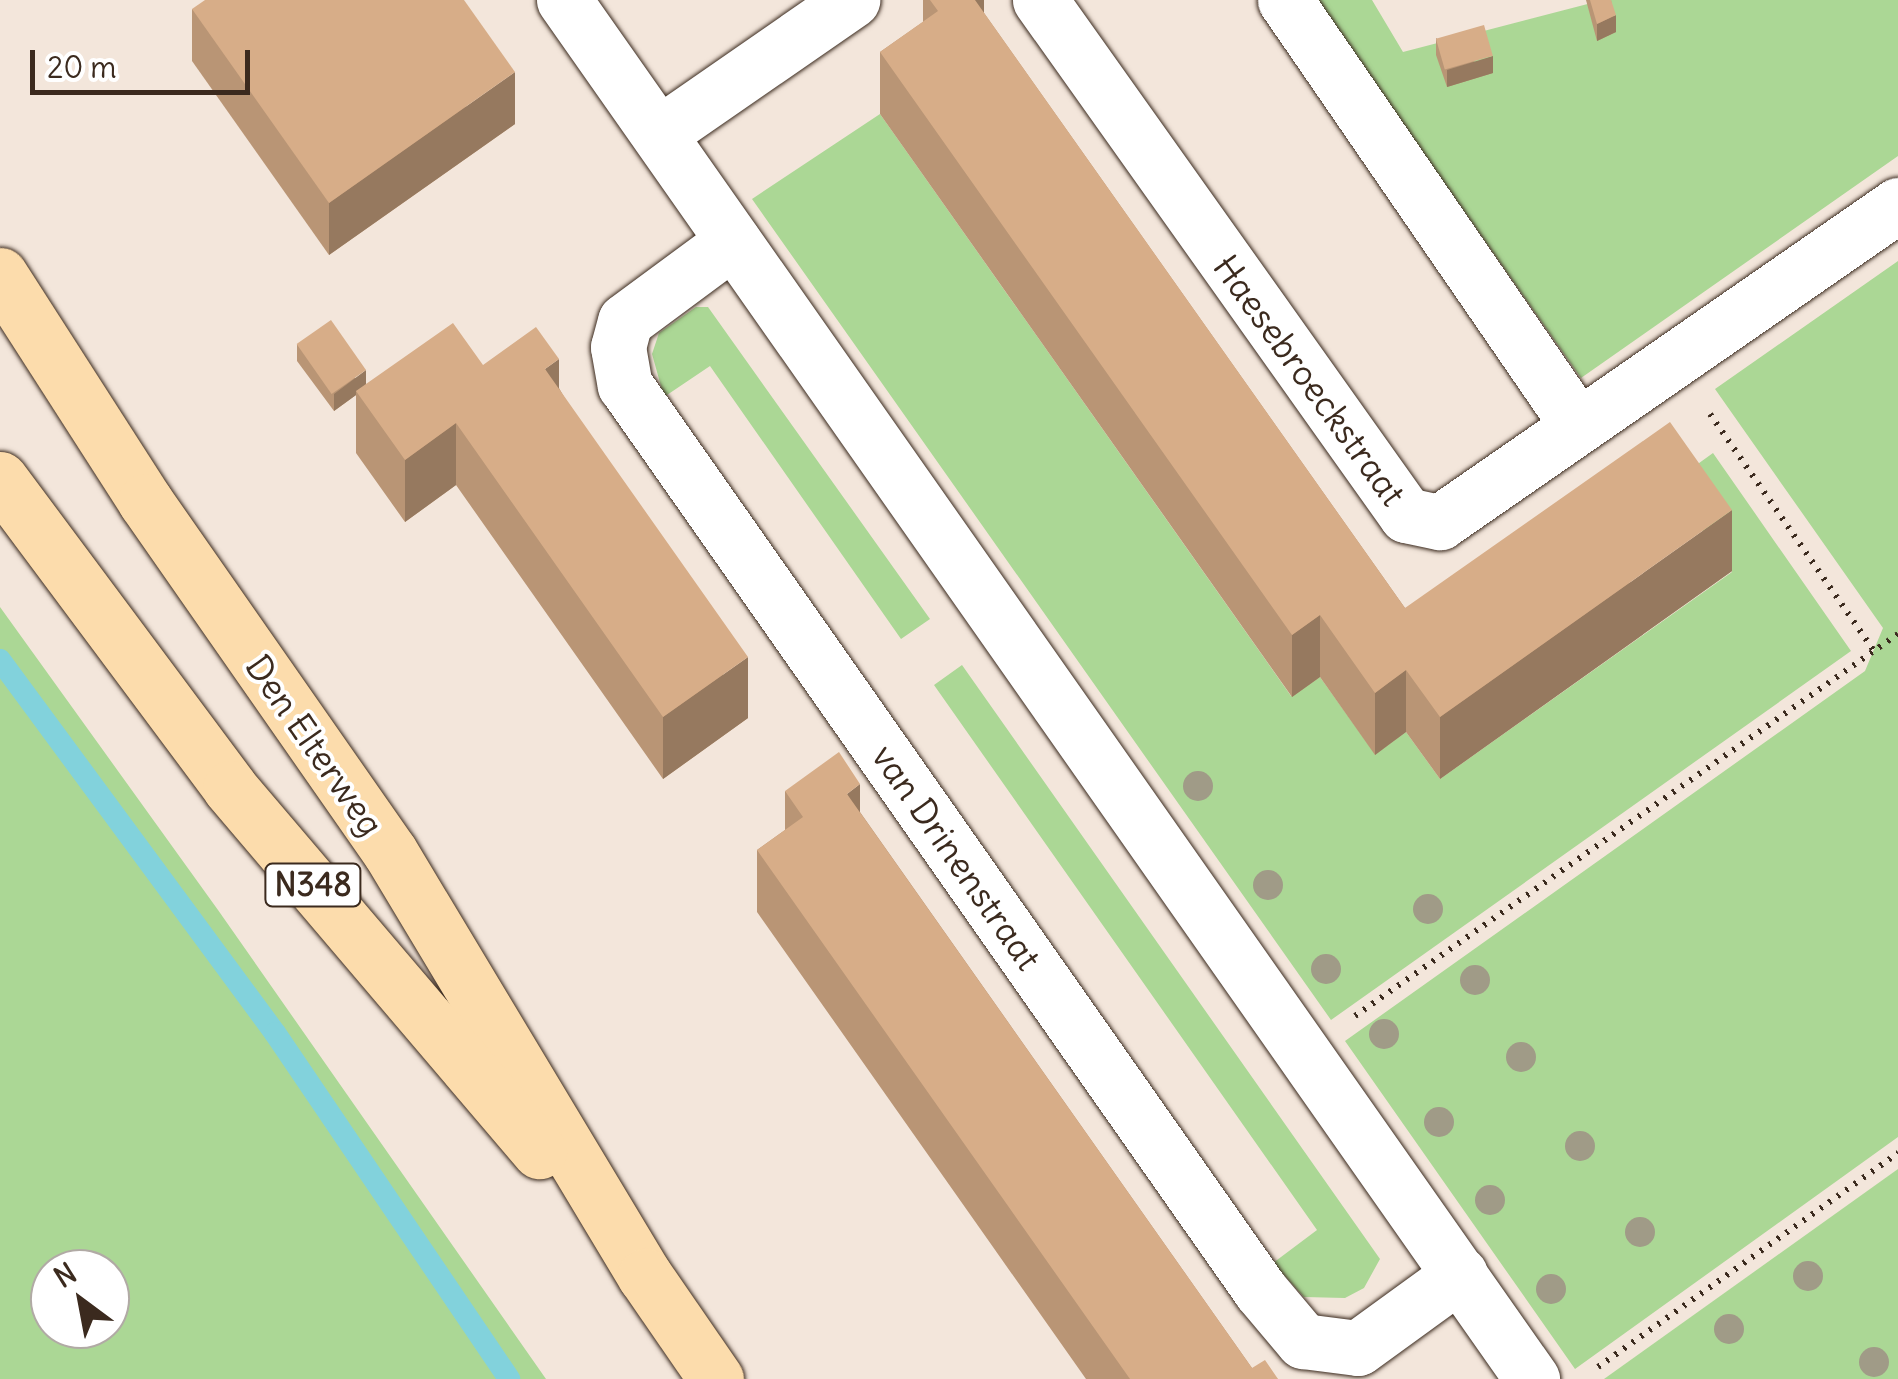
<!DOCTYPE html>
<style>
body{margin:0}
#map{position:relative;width:1898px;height:1379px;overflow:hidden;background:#f3e6db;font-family:Delius,sans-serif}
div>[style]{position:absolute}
.green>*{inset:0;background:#abd795}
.stream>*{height:22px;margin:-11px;padding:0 11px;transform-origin:11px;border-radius:11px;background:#82d2dc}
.path>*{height:6px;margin-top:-3px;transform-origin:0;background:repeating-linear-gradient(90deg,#3b2a1e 0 2.5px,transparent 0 10.5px)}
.roads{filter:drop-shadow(0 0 2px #3b2a1e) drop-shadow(0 0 2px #3b2a1e)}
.minor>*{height:55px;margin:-27.5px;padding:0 27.5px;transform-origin:27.5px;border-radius:27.5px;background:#fff}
.primary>*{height:55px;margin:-27.5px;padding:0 27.5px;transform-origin:27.5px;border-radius:27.5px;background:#fcdcac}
.trees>*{width:30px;height:30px;margin:-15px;border-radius:50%;background:#a09b87}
.wall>*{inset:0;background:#b99575}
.shaded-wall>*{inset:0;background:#96795f}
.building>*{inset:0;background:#d7ad88;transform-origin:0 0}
span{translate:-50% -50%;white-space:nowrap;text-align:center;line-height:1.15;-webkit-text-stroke:8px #fff;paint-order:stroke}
.shield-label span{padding:2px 8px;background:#fff;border:2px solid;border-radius:8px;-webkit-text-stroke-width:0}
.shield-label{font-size:32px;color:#3b2a1e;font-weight:700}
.street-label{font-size:35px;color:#3b2a1e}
.north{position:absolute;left:30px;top:1249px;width:100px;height:100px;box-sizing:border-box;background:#fff;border:2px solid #b1aaa5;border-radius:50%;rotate:328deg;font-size:28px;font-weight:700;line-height:40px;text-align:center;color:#3b2a1e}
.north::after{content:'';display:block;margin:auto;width:35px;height:45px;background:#3b2a1e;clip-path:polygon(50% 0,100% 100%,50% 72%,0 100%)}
.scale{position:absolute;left:30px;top:50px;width:220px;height:45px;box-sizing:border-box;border:5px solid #3b2a1e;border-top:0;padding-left:12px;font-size:30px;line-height:35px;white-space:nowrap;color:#3b2a1e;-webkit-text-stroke:8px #fff;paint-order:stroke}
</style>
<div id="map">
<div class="green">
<i style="clip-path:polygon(1316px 0,1372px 0,1403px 52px,1603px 0,1898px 0,1898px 156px,1581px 378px)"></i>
<i style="clip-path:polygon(880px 114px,1291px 696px,1320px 677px,1375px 754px,1406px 732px,1440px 779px,1732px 572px,1670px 484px,1713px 453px,1851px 651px,1331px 1020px,752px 199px)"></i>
<i style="clip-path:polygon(1898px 261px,1898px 1137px,1575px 1369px,1345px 1041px,1865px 671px,1883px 628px,1715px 389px)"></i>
<i style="clip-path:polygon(696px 307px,708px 307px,930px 619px,901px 639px,710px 366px,664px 397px,652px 354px,659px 333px)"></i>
<i style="clip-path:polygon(evenodd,0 607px,218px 910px,546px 1379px,0 1379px,0 607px,50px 1269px,110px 1269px,110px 1329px,50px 1329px,50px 1269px)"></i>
<i style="clip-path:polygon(962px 665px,1380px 1259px,1364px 1288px,1345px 1298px,1304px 1297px,1273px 1263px,1317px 1230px,934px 685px)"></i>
<i style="clip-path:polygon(1898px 1169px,1898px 1379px,1604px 1379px)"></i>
</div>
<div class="stream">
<i style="left:0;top:660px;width:463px;rotate:53.6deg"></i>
<i style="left:275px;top:1033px;width:418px;rotate:55.9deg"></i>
</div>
<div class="path">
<i style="left:1710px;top:414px;width:288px;rotate:55.3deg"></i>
<i style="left:1355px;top:1016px;width:664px;rotate:-35.13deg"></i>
<i style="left:1598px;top:1367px;width:369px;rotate:-35.5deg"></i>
</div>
<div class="roads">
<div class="minor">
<i style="left:564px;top:0;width:1685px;rotate:54.93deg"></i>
<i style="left:1040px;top:0;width:632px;rotate:54.6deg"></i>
<i style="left:1406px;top:515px;width:35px;rotate:12deg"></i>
<i style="left:1440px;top:522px;width:557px;rotate:-34.69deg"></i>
<i style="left:1285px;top:0;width:517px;rotate:55.48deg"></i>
<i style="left:660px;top:133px;width:234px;rotate:-34.7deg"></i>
<i style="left:733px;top:241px;width:134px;rotate:143.5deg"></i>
<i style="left:625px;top:321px;width:27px;rotate:105deg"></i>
<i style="left:618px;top:347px;width:39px;rotate:80deg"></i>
<i style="left:625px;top:385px;width:1106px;rotate:54.94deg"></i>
<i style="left:1260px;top:1290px;width:67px;rotate:49.9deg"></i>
<i style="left:1303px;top:1341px;width:55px;rotate:7.3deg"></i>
<i style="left:1358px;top:1348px;width:126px;rotate:-36deg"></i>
</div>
<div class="primary">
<i style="left:0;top:275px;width:269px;rotate:57.3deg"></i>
<i style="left:145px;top:501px;width:428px;rotate:55.1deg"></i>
<i style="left:390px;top:852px;width:495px;rotate:59deg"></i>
<i style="left:645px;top:1276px;width:125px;rotate:55.4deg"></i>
<i style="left:0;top:479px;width:385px;rotate:53.3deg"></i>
<i style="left:230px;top:788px;width:477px;rotate:49.6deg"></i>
</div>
</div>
<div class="trees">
<i style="left:1198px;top:786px"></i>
<i style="left:1268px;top:885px"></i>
<i style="left:1428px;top:909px"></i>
<i style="left:1326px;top:969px"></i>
<i style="left:1475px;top:980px"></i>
<i style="left:1384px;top:1034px"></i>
<i style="left:1521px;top:1057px"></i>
<i style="left:1439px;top:1122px"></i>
<i style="left:1580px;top:1146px"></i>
<i style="left:1490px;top:1200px"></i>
<i style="left:1640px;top:1232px"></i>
<i style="left:1808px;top:1276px"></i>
<i style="left:1551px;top:1289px"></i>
<i style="left:1729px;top:1329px"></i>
<i style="left:1874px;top:1362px"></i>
</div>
<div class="wall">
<i style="clip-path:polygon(923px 0,984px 0,984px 13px,1405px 608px,1732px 571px,1440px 779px,1406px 732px,1375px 755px,1320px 677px,1292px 697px,880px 114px,880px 52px,923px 22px)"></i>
<i style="clip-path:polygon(1586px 0,1611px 0,1616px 32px,1597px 41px)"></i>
<i style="clip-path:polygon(192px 9px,515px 124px,329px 255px,192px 61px)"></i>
<i style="clip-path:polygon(1436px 38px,1493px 73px,1447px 87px,1436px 55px)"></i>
<i style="clip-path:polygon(297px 344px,366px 384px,483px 365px,559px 388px,748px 718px,663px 779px,456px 485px,405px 522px,356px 453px,356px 395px,334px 411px,297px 361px)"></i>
<i style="clip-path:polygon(785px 791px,860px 812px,1252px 1368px,1278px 1379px,1086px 1379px,757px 912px,757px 850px,785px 830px)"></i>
</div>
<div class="shaded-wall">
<i style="clip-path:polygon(971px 0,984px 0,984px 47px)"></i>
<i style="clip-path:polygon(1616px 15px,1616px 32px,1597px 41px,1597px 24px)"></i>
<i style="clip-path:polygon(1493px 56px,1493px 73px,1447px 87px,1447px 70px)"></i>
<i style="clip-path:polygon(515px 72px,515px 124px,329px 255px,329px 203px)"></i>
<i style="clip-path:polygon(559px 359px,559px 421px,545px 369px)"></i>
<i style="clip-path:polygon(366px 370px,366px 387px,356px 391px,356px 395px,334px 411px,334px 394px)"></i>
<i style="clip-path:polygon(456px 423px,456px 485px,405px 522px,405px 460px)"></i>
<i style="clip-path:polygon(1732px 510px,1732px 571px,1440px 779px,1440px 717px)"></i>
<i style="clip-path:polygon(1320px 615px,1320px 677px,1292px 697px,1292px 635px)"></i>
<i style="clip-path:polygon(748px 657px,748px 718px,663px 779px,663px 717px)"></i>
<i style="clip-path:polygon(1406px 670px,1406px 732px,1375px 755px,1375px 693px)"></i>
<i style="clip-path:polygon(860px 784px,860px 846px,847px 794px)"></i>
</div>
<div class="building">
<i style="clip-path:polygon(205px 0,464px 0,515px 72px,329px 203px,192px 9px)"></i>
<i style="clip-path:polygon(930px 0,975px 0,1405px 608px,1670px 422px,1732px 510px,1440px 717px,1406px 670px,1375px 693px,1320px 615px,1292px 635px,880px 52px,938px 11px)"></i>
<i style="clip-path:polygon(1590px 0,1611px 0,1616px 15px,1597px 24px)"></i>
<i style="left:1484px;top:25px;width:32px;height:50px;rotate:74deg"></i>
<i style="left:331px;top:320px;width:61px;height:42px;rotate:55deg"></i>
<i style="clip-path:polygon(453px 323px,483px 365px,536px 327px,559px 359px,545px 369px,748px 657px,663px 717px,456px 423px,405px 460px,356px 391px)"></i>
<i style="clip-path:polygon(839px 752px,860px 784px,847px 794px,1252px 1368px,1265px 1360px,1278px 1379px,1130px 1379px,757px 850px,803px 817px,785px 791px)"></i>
</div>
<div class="shield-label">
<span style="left:313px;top:885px">N348</span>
</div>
<div class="street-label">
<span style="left:1310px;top:380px;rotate:54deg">Haesebroeckstraat</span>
<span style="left:315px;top:745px;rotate:55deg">Den Elterweg</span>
<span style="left:957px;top:857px;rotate:55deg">van Drinenstraat</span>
</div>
<div class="north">N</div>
<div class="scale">20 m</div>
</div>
